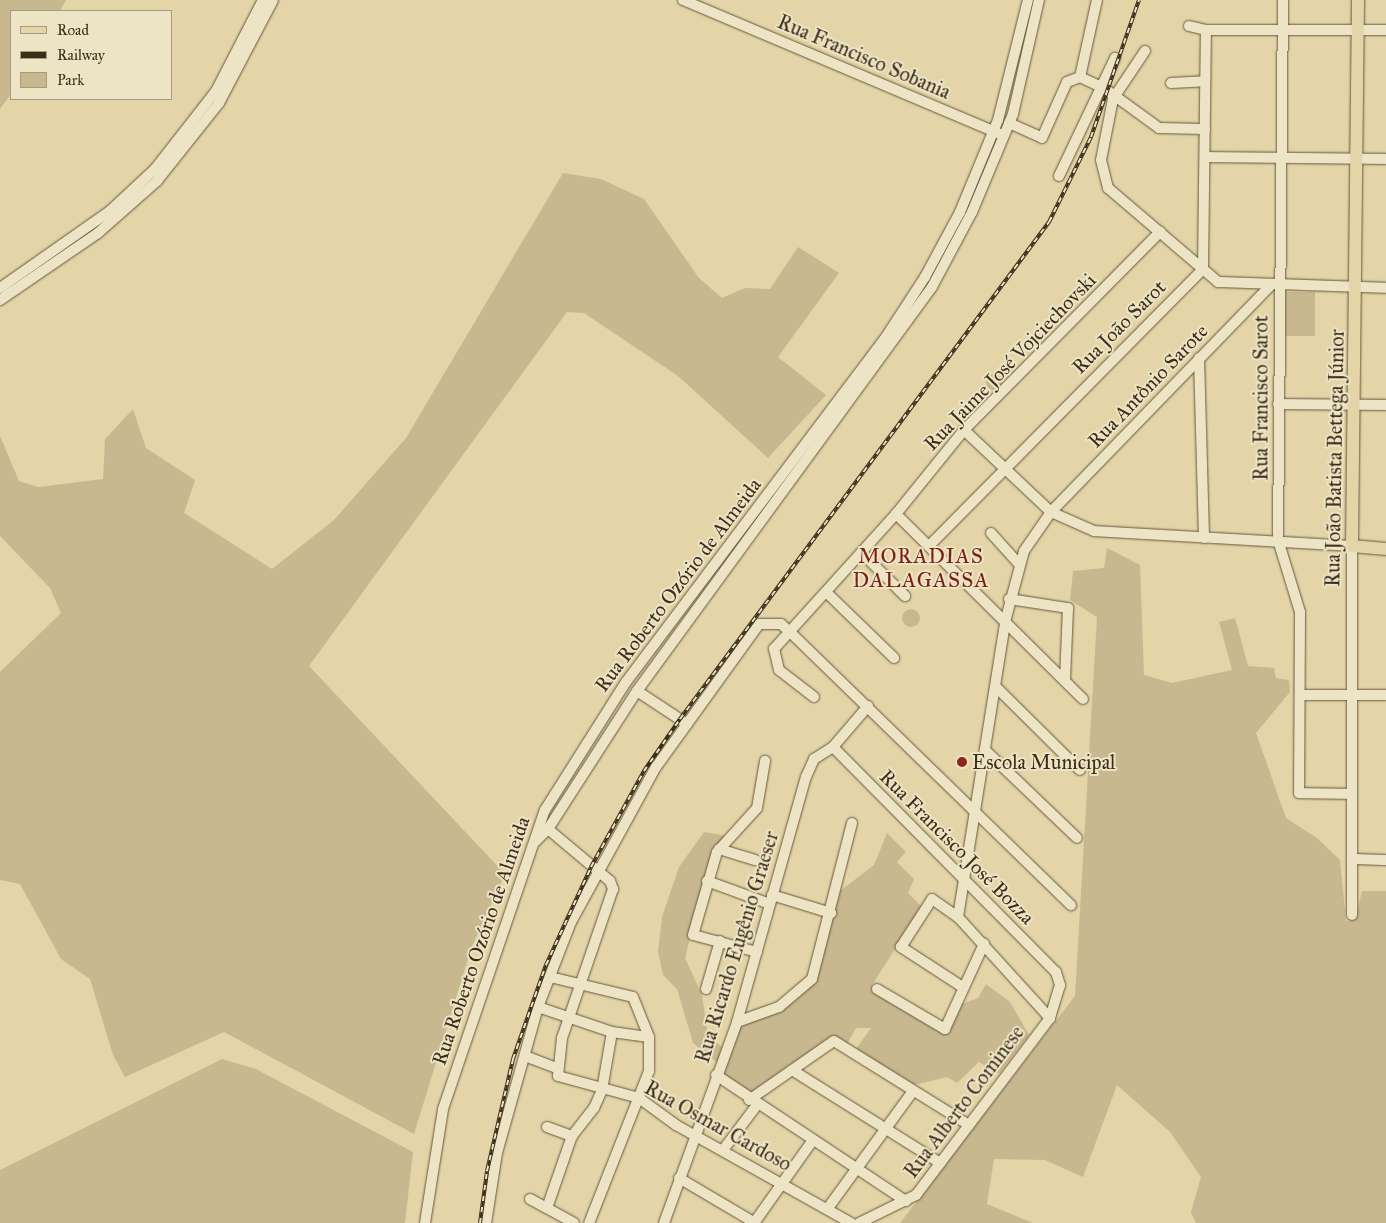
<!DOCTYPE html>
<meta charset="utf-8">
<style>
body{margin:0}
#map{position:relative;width:1386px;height:1223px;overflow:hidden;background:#e3d5a8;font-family:"IM FELL Great Primer",serif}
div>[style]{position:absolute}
.green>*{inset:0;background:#c7b890;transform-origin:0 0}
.round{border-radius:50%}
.roads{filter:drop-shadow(0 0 1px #66573c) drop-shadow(0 0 1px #66573c)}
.minor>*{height:10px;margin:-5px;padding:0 5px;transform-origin:5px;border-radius:5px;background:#ede4c6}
.major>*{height:12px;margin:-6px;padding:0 6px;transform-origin:6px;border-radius:6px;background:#e3d5a8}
.rail>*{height:4px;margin-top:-2px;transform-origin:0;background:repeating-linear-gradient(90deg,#ede4c6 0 5.5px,#3c2d18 0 11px);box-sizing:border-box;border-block:1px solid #3c2d18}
.dots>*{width:14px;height:14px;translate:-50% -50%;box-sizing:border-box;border:2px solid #ede4c6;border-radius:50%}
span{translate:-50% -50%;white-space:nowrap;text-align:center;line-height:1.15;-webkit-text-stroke:4px #ede4c6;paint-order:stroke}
.street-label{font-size:20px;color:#3c2d18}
.poi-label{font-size:20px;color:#3c2d18}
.left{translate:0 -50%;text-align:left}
.neighbourhood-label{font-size:21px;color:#7a1f14;letter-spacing:1px}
.legend{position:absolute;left:10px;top:10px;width:162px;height:90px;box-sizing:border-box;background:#ede4c6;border:1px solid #a69b80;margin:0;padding:6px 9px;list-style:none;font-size:15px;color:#3c2d18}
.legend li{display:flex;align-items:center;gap:10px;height:25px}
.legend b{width:25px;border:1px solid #a69b80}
</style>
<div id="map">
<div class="green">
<i style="clip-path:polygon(0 0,66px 0,60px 11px,11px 11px,11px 94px,0 109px)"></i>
<i style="clip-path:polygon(563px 173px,601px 179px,644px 199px,699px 278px,722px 298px,745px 288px,770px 289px,798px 247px,839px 273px,778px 357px,826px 395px,768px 458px,678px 376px,584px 313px,567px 312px,309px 666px,505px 874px,472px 946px,414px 1134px,224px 1032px,125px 1077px,113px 1055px,90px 979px,61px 959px,20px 884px,0 880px,0 672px,61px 613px,50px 588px,0 536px,0 436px,19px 481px,38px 487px,103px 479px,105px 439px,133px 409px,146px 448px,195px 480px,184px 513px,272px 569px,334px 520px,406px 438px)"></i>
<i style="left:1283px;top:292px;width:32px;height:44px"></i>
<i class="round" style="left:986px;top:374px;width:16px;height:16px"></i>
<i style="clip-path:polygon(1107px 548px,1140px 565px,1144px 675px,1172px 683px,1232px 670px,1219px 622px,1235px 618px,1248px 666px,1274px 668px,1276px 678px,1289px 680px,1290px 692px,1256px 733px,1286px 818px,1317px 838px,1340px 860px,1346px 921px,1355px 920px,1362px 891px,1386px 891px,1386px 1223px,1196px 1223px,1191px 1212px,1201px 1177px,1170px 1132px,1117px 1085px,1083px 1177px,1045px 1160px,994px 1159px,987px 1204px,1033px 1223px,900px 1223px,1075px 996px,1097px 617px,1070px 600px,1073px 571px,1104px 568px)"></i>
<i class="round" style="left:902px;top:609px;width:18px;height:18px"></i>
<i style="clip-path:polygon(704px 832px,727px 836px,707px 869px,685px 958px,702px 995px,708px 1036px,722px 1047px,718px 1063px,693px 1043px,677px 989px,663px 975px,658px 952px,662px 917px,679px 867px)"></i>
<i style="clip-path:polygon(887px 833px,906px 852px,897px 862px,914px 879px,908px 893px,922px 907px,872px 985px,872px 992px,947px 1033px,959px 1005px,978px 998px,986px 984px,1010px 1002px,1029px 1035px,999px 1074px,979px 1062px,957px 1083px,947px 1077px,914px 1085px,856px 1049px,871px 1028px,856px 1028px,847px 1044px,835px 1038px,749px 1094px,723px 1074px,741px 1025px,783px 1007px,820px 967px,840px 891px,874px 865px)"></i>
<i style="clip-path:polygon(222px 1059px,256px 1069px,413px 1152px,405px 1223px,0 1223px,0 1170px)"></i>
</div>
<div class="roads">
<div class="minor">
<i style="left:683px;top:0;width:342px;rotate:22.9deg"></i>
<i style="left:1283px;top:0;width:540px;rotate:90.53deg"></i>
<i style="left:1278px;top:540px;width:75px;rotate:73deg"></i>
<i style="left:1300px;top:612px;width:181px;rotate:90.3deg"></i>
<i style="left:1299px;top:793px;width:52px;rotate:1.1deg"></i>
<i style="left:1189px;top:26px;width:17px;rotate:13deg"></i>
<i style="left:1206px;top:30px;width:180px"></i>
<i style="left:1145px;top:51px;width:58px;rotate:123.7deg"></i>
<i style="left:1113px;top:99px;width:62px;rotate:101.1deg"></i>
<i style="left:1101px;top:160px;width:29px;rotate:76deg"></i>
<i style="left:1108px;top:188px;width:145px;rotate:40.5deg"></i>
<i style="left:1218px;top:282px;width:168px;rotate:2deg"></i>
<i style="left:1080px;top:77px;width:79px;rotate:-77.6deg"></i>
<i style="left:1171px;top:83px;width:34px;rotate:-3deg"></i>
<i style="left:1009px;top:123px;width:36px;rotate:24deg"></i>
<i style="left:1042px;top:138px;width:61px;rotate:-65.9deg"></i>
<i style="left:1067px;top:82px;width:14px;rotate:-21deg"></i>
<i style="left:1080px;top:77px;width:26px;rotate:25deg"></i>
<i style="left:1104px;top:88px;width:68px;rotate:36deg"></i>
<i style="left:1159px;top:128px;width:46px;rotate:1.2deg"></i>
<i style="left:1206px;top:157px;width:180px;rotate:0.6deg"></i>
<i style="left:1059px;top:176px;width:131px;rotate:-64.6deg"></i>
<i style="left:0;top:288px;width:134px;rotate:-35deg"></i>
<i style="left:110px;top:211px;width:62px;rotate:-43deg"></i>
<i style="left:155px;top:169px;width:99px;rotate:-52deg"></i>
<i style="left:216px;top:91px;width:102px;rotate:-62.7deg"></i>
<i style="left:0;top:300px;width:119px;rotate:-34.4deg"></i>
<i style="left:98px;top:233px;width:79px;rotate:-41.4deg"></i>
<i style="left:157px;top:181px;width:100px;rotate:-51.5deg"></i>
<i style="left:219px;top:103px;width:116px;rotate:-62.3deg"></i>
<i style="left:1199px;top:358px;width:180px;rotate:88.4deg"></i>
<i style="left:1278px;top:404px;width:108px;rotate:0.5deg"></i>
<i style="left:964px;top:430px;width:120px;rotate:43.3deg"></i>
<i style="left:1051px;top:512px;width:47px;rotate:23.8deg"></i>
<i style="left:1094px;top:531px;width:258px;rotate:3.3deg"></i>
<i style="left:1352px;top:546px;width:369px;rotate:90deg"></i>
<i style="left:896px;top:514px;width:263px;rotate:44.7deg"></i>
<i style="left:991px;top:533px;width:40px;rotate:48deg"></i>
<i style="left:929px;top:546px;width:390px;rotate:-45.3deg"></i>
<i style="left:1203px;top:269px;width:239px;rotate:-89.3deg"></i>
<i style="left:862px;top:553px;width:61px;rotate:45deg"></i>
<i style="left:826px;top:592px;width:95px;rotate:44.1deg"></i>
<i style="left:1009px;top:599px;width:60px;rotate:8.7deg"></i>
<i style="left:1068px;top:608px;width:73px;rotate:92.4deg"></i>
<i style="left:996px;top:687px;width:118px;rotate:44.7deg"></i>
<i style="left:637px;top:691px;width:60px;rotate:33.4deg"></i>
<i style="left:1300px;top:695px;width:86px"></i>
<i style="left:814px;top:697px;width:44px;rotate:-142.4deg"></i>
<i style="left:779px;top:670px;width:22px;rotate:-103deg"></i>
<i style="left:774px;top:649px;width:182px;rotate:-47.9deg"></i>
<i style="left:896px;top:514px;width:108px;rotate:-51deg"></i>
<i style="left:964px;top:430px;width:279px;rotate:-45.3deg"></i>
<i style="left:833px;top:747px;width:317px;rotate:45.3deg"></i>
<i style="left:1056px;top:972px;width:14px;rotate:73deg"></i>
<i style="left:1060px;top:985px;width:34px;rotate:107deg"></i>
<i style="left:1050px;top:1018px;width:222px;rotate:127.1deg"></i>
<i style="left:916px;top:1195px;width:64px;rotate:153.8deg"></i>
<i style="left:833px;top:747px;width:54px;rotate:-49.5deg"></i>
<i style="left:985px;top:750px;width:127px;rotate:43.7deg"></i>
<i style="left:548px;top:829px;width:81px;rotate:40deg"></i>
<i style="left:610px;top:881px;width:9px;rotate:69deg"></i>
<i style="left:613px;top:889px;width:157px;rotate:108.9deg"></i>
<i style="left:562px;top:1038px;width:38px;rotate:96deg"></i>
<i style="left:558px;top:1076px;width:84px;rotate:15.2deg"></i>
<i style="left:639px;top:1098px;width:46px;rotate:36.1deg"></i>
<i style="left:676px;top:1125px;width:201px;rotate:29.2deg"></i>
<i style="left:535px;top:842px;width:18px;rotate:-45deg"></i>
<i style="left:548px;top:829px;width:164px;rotate:-57.2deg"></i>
<i style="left:637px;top:691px;width:500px;rotate:-53.86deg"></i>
<i style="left:932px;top:287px;width:85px;rotate:-61.9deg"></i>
<i style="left:972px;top:212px;width:106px;rotate:-67.3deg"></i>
<i style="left:1013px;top:114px;width:117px;rotate:-77.2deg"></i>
<i style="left:719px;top:849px;width:38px;rotate:17deg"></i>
<i style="left:1352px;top:859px;width:34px;rotate:2deg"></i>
<i style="left:707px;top:881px;width:67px;rotate:20.1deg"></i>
<i style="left:772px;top:895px;width:62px;rotate:17deg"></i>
<i style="left:958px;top:917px;width:299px;rotate:-80.9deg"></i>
<i style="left:1005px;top:622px;width:73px;rotate:-75deg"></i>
<i style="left:1024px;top:551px;width:47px;rotate:-55.3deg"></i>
<i style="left:1051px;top:512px;width:315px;rotate:-45.9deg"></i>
<i style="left:757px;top:952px;width:66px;rotate:-165.1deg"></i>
<i style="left:693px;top:935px;width:86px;rotate:-73.9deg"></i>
<i style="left:717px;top:852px;width:59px;rotate:-47.7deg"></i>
<i style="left:757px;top:808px;width:48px;rotate:-80.3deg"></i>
<i style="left:550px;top:977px;width:85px;rotate:13.5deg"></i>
<i style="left:633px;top:997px;width:43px;rotate:68.2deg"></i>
<i style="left:649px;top:1037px;width:34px;rotate:90deg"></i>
<i style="left:649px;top:1071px;width:163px;rotate:111.5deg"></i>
<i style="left:961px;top:986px;width:72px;rotate:-147deg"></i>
<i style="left:901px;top:947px;width:57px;rotate:-57.1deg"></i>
<i style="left:932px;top:899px;width:32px;rotate:35deg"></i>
<i style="left:958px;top:917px;width:137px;rotate:47.7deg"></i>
<i style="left:706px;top:989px;width:50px;rotate:-73.7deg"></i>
<i style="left:877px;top:989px;width:79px;rotate:30.5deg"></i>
<i style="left:945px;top:1029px;width:94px;rotate:-65.4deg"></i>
<i style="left:538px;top:1007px;width:78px;rotate:18.7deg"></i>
<i style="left:612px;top:1032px;width:37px;rotate:8deg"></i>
<i style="left:737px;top:1022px;width:45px;rotate:-19.7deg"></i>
<i style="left:779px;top:1007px;width:43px;rotate:-40.3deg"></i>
<i style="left:812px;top:979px;width:161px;rotate:-75.6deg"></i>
<i style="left:525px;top:1056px;width:34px;rotate:21deg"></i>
<i style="left:792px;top:1070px;width:175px;rotate:32.1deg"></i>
<i style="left:716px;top:1075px;width:228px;rotate:33.6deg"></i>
<i style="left:749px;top:1100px;width:103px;rotate:-34.8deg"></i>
<i style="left:834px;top:1041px;width:159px;rotate:31.9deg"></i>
<i style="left:547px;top:1127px;width:27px;rotate:20deg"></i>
<i style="left:723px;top:1150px;width:56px;rotate:-52.9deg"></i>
<i style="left:679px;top:1178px;width:88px;rotate:30.6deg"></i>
<i style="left:530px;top:1199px;width:50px;rotate:28.6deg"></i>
<i style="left:547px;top:1208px;width:76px;rotate:-70.9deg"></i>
<i style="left:572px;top:1136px;width:36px;rotate:-52deg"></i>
<i style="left:594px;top:1108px;width:20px;rotate:-66deg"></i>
<i style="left:602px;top:1090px;width:59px;rotate:-80.2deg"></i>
<i style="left:828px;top:1208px;width:145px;rotate:-54deg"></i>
<i style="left:425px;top:1223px;width:115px;rotate:-81deg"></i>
<i style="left:443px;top:1109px;width:316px;rotate:-71.2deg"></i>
<i style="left:545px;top:810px;width:151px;rotate:-57.7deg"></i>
<i style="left:626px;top:682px;width:432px;rotate:-53deg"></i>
<i style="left:886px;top:337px;width:72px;rotate:-57deg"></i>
<i style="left:925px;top:277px;width:74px;rotate:-61.7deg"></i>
<i style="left:960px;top:212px;width:100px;rotate:-67.6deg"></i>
<i style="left:998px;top:120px;width:124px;rotate:-76deg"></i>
<i style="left:486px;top:1223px;width:71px;rotate:-81.1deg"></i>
<i style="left:497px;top:1153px;width:152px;rotate:-74.3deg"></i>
<i style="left:538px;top:1007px;width:91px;rotate:-68.8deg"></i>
<i style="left:571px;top:922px;width:177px;rotate:-61.3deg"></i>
<i style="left:656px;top:767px;width:176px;rotate:-54.2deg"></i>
<i style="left:759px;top:624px;width:22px"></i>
<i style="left:781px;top:624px;width:12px;rotate:42deg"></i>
<i style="left:790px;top:632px;width:392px;rotate:44.2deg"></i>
<i style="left:664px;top:1223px;width:214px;rotate:-70deg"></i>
<i style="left:737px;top:1022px;width:255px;rotate:-74.3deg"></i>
<i style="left:806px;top:777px;width:20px;rotate:-66deg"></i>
<i style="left:814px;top:759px;width:22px;rotate:-32deg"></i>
<i style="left:754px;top:1223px;width:102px;rotate:-54.6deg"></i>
</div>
<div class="major">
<i style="left:1358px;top:0;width:546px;rotate:90.63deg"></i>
<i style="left:1352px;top:546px;width:34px;rotate:5deg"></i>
</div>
</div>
<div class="rail">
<i style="left:480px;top:1223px;width:52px;rotate:-82.3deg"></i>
<i style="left:487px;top:1171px;width:115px;rotate:-76.9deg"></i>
<i style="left:513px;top:1059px;width:100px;rotate:-70.7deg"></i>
<i style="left:546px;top:965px;width:108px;rotate:-65.3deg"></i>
<i style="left:591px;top:867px;width:110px;rotate:-61.1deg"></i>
<i style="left:644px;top:771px;width:63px;rotate:-55.3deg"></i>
<i style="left:680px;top:719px;width:619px;rotate:-53.41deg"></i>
<i style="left:1049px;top:222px;width:95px;rotate:-63.7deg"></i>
<i style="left:1091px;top:137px;width:145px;rotate:-70.7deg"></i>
</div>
<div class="dots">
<i style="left:962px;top:762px;background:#8f2418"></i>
</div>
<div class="street-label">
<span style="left:864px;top:57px;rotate:23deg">Rua Francisco Sobania</span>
<span style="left:1119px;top:327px;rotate:-45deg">Rua João Sarot</span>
<span style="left:1010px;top:362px;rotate:-46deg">Rua Jaime José Vojciechovski</span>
<span style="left:1148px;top:386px;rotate:-46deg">Rua Antônio Sarote</span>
<span style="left:1261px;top:398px;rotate:-90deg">Rua Francisco Sarot</span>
<span style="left:1335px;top:458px;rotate:-89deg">Rua João Batista Bettega Júnior</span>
<span style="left:678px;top:585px;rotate:-53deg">Rua Roberto Ozório de Almeida</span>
<span style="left:957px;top:847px;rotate:45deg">Rua Francisco José Bozza</span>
<span style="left:481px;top:941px;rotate:-71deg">Rua Roberto Ozório de Almeida</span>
<span style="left:737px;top:947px;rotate:-73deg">Rua Ricardo Eugênio Graeser</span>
<span style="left:964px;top:1102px;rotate:-53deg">Rua Alberto Cominese</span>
<span style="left:718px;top:1126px;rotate:29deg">Rua Osmar Cardoso</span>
</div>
<div class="poi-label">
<span class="left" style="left:972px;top:762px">Escola Municipal</span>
</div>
<div class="neighbourhood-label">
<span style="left:921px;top:568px">MORADIAS<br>DALAGASSA</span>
</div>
<ul class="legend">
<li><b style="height:6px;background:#e3d5a8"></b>Road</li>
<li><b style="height:6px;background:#3c2d18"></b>Railway</li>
<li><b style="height:14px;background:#c7b890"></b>Park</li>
</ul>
</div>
